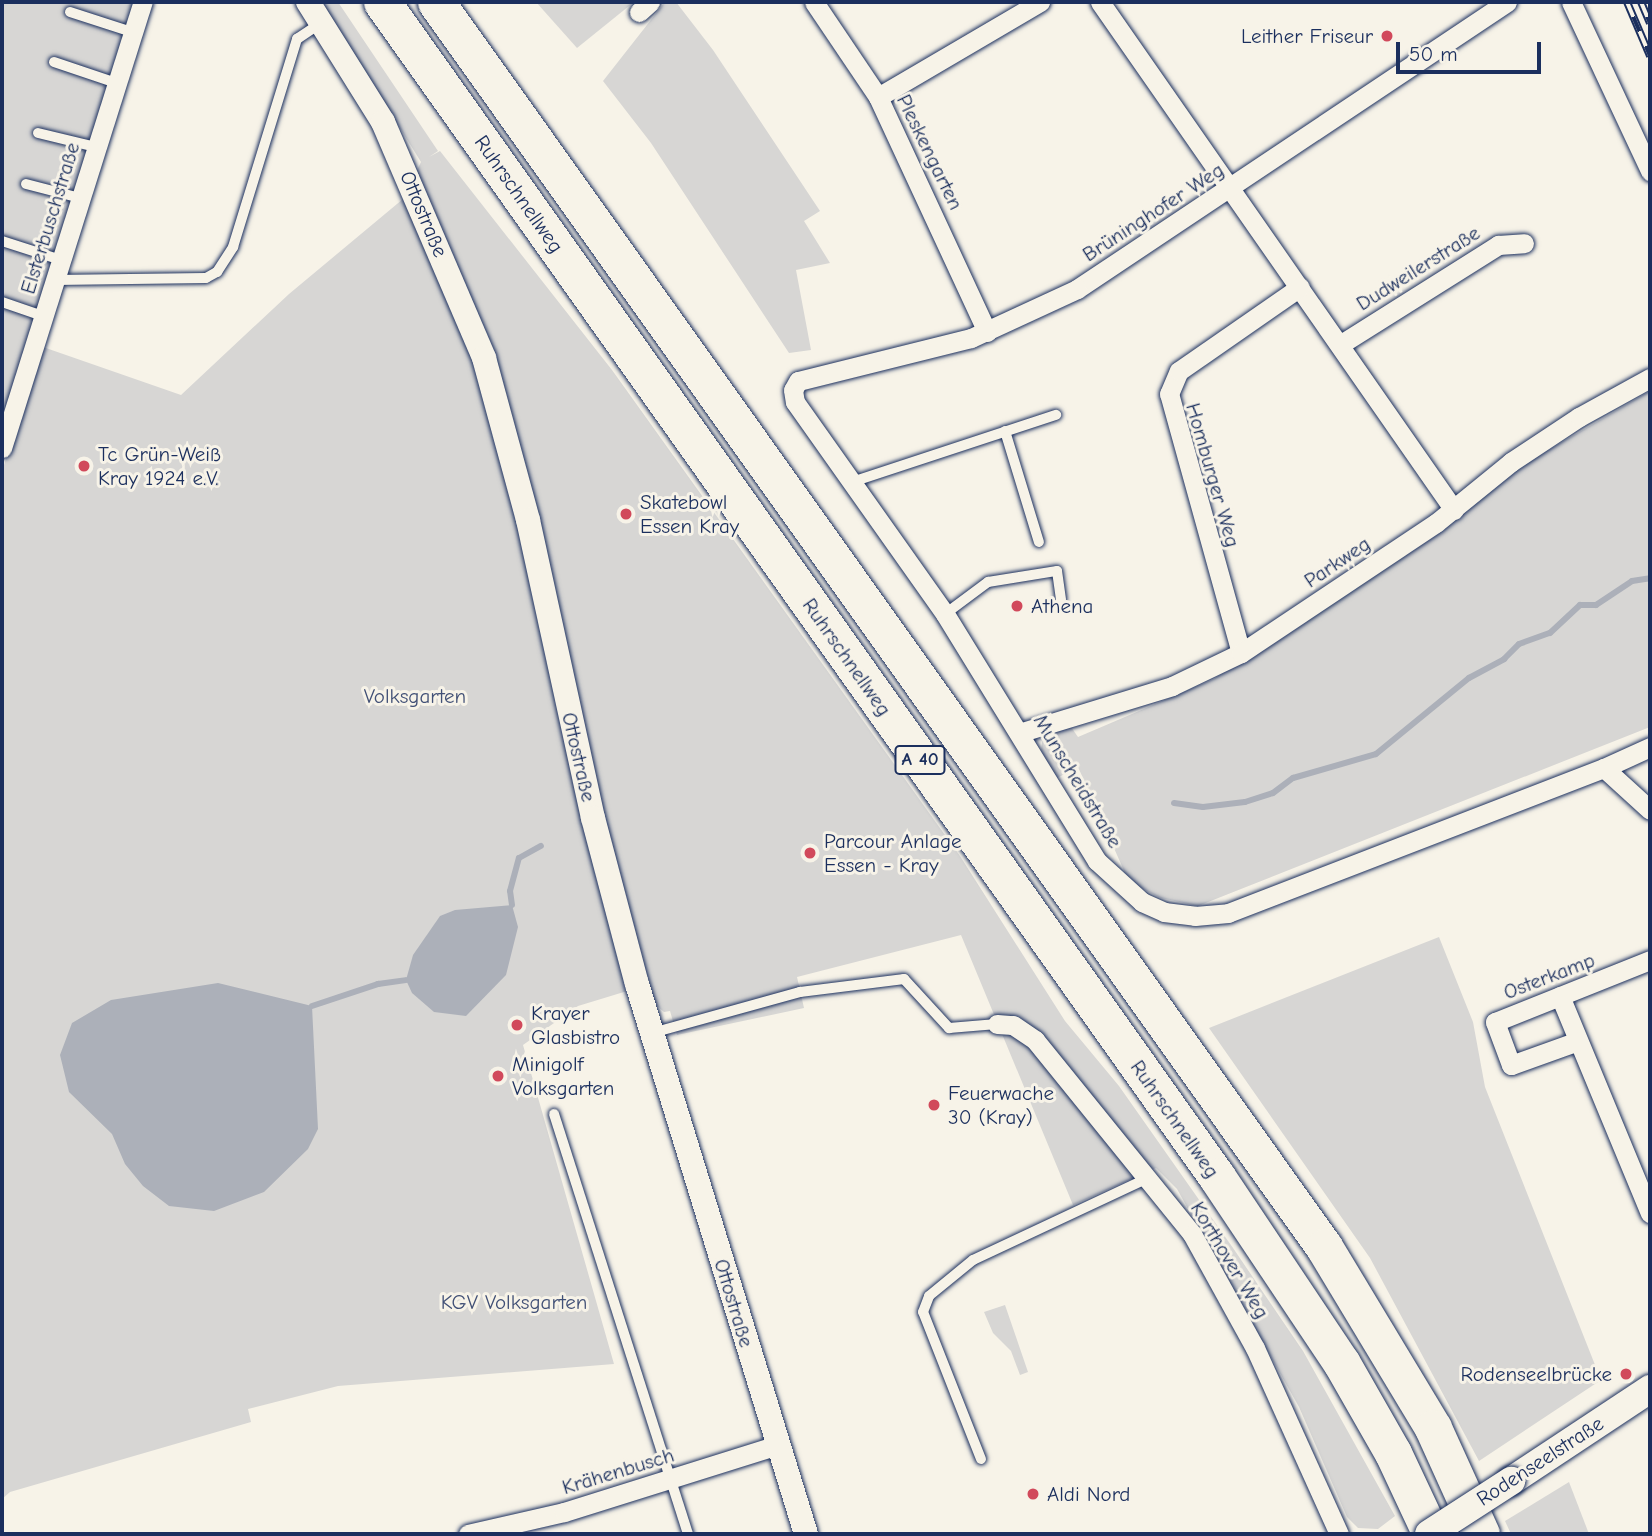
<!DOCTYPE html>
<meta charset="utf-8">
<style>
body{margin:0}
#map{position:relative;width:1652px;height:1536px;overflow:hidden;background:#f7f3e8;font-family:"Comic Neue",sans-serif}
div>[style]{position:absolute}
.green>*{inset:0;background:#d7d6d4}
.water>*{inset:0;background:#acb0b9}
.stream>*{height:6px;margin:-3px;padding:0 3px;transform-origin:3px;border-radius:3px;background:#acb0b9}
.roads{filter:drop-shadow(0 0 2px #1b2f5e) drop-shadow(0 0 2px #1b2f5e)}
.service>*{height:10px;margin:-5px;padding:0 5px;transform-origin:5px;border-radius:5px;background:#f7f3e8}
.minor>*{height:19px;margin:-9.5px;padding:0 9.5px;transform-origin:9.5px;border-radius:9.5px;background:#f7f3e8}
.tertiary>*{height:24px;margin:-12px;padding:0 12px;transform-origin:12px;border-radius:12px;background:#f7f3e8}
.secondary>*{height:28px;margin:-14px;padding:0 14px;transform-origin:14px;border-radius:14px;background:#f7f3e8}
.motorway>*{height:37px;margin:-18.5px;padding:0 18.5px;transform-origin:18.5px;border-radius:18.5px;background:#f7f3e8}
.rail>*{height:8px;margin-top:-4px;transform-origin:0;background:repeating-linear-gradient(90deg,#f7f3e8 0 16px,#1b2f5e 0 32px);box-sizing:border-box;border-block:2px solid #1b2f5e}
.bridges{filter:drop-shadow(0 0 2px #1b2f5e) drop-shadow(0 0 2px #1b2f5e)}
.secondary-bridge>*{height:28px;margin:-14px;padding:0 14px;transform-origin:14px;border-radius:14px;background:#f7f3e8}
.dots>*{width:19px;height:19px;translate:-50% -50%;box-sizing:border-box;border:4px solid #f7f3e8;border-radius:50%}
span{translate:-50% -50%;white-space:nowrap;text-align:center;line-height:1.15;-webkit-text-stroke:6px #f7f3e8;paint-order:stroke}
.shield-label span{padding:2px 5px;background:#f7f3e8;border:2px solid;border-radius:5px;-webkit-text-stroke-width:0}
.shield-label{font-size:19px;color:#1b2f5e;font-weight:700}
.poi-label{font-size:21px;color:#1b2f5e}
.right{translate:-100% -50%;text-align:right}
.left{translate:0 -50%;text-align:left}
.street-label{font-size:21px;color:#1b2f5e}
.park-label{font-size:21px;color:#415076}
.frame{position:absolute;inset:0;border:4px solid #1b2f5e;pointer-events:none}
.scale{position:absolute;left:1396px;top:42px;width:145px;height:32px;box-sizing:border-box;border:4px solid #1b2f5e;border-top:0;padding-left:9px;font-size:21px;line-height:24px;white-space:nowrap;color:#1b2f5e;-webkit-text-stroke:5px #f7f3e8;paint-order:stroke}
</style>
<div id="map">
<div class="green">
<i style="clip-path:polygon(2px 2px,135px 2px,2px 427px)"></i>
<i style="clip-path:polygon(322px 2px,338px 2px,438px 151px,429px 157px,440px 151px,612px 370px,960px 856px,1065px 1021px,1119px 1086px,1233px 1248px,1303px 1351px,1395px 1516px,1378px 1529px,1358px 1528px,1347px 1517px,1299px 1407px,1177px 1189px,1156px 1168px,1073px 1205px,961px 935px,797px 977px,804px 1008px,677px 1035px,670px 1011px,664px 1012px,637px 988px,578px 1006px,523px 1045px,614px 1364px,338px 1386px,248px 1409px,251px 1422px,10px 1492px,2px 1499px,2px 471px,43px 347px,181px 395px,289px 294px,403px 199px,421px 162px)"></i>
<i style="clip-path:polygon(536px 2px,634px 2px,577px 48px)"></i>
<i style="clip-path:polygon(665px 2px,676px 2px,713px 50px,820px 211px,804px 221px,830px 263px,796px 270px,811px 350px,789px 353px,651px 143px,603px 81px)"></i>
<i style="clip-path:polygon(1650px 391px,1650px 727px,1198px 906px,1161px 898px,1129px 882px,1078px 767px,1057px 778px,1041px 751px,1043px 735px,1069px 724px,1078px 737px,1214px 679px,1516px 469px)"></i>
<i style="clip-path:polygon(1439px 937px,1473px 1022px,1485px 1087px,1601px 1380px,1479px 1461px,1370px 1258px,1209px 1028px)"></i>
<i style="clip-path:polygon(1005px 1305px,1028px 1372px,1020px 1375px,1011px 1351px,993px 1333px,984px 1312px)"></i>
<i style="clip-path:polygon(1569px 1482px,1589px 1534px,1511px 1534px,1505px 1521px)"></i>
</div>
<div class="water">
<i style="clip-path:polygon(512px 905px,518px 927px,506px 975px,466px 1016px,434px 1012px,412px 993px,406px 980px,413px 955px,440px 916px,455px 910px)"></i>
<i style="clip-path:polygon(218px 983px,312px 1006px,318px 1129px,308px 1149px,264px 1192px,214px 1211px,169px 1206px,143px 1186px,125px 1164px,112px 1134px,69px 1092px,60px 1055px,72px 1023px,111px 1000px)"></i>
</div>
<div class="stream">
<i style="left:1174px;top:803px;width:29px;rotate:8deg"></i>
<i style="left:1203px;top:807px;width:42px;rotate:-6.8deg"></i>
<i style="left:1245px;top:802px;width:29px;rotate:-18deg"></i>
<i style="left:1273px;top:793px;width:25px;rotate:-37deg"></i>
<i style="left:1293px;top:778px;width:86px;rotate:-16.1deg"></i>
<i style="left:1376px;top:754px;width:120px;rotate:-39.3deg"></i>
<i style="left:1469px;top:678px;width:40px;rotate:-28deg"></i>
<i style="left:1504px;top:659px;width:21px;rotate:-45deg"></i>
<i style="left:1519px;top:644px;width:33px;rotate:-20deg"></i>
<i style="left:1550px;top:633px;width:41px;rotate:-43deg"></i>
<i style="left:1580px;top:605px;width:16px"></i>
<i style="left:1596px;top:605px;width:43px;rotate:-33.7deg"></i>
<i style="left:1632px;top:581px;width:18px;rotate:-9deg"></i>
<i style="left:512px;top:905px;width:14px;rotate:-98deg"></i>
<i style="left:510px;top:891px;width:34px;rotate:-75deg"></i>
<i style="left:519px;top:858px;width:25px;rotate:-29deg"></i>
<i style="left:312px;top:1006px;width:70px;rotate:-18.4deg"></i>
<i style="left:378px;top:984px;width:28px;rotate:-8deg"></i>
</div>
<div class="roads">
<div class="service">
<i style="left:70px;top:12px;width:65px;rotate:17.9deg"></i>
<i style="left:54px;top:62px;width:65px;rotate:18.7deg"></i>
<i style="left:38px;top:133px;width:60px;rotate:13.6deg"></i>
<i style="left:26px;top:184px;width:56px;rotate:14.5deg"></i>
<i style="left:2px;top:241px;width:62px;rotate:17.9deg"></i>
<i style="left:55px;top:280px;width:151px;rotate:-0.8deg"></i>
<i style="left:206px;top:278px;width:13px;rotate:-29deg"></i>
<i style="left:217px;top:272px;width:30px;rotate:-57deg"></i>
<i style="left:233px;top:247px;width:218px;rotate:-72.9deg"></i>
<i style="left:297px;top:39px;width:29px;rotate:-34deg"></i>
<i style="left:2px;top:302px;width:43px;rotate:18.9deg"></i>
<i style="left:1005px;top:431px;width:116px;rotate:73deg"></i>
<i style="left:852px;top:482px;width:215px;rotate:-18.2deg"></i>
<i style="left:945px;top:614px;width:54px;rotate:-36.7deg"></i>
<i style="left:988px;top:582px;width:70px;rotate:-9.1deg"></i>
<i style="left:1057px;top:571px;width:29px;rotate:82deg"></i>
<i style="left:652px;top:1033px;width:154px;rotate:-15.5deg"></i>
<i style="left:800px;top:992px;width:105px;rotate:-7.1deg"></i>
<i style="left:904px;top:979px;width:67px;rotate:47.4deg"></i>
<i style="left:949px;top:1028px;width:48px;rotate:-4.8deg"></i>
<i style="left:554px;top:1114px;width:441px;rotate:72.3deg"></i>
<i style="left:981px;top:1459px;width:158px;rotate:-111.5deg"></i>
<i style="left:923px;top:1312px;width:17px;rotate:-69deg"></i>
<i style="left:929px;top:1296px;width:57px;rotate:-39.3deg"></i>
<i style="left:973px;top:1260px;width:195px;rotate:-25.1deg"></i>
</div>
<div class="minor">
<i style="left:814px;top:2px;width:115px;rotate:56deg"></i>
<i style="left:878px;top:97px;width:259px;rotate:65.1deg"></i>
<i style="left:1100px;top:2px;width:619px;rotate:55.13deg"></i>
<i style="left:1507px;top:2px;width:517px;rotate:146.28deg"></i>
<i style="left:1077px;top:289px;width:117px;rotate:155.2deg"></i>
<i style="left:971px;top:338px;width:178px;rotate:166deg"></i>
<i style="left:798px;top:381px;width:10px;rotate:119deg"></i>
<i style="left:793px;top:390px;width:12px;rotate:81deg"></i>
<i style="left:795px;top:402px;width:260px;rotate:54.7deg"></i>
<i style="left:945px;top:614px;width:290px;rotate:58.4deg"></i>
<i style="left:1097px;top:861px;width:61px;rotate:42.3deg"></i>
<i style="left:1142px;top:902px;width:24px;rotate:24deg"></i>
<i style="left:1164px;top:912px;width:31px;rotate:7deg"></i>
<i style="left:1195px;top:916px;width:33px;rotate:-5deg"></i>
<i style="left:1228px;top:913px;width:403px;rotate:-21.1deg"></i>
<i style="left:1604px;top:768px;width:62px;rotate:42.4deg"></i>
<i style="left:1571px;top:2px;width:187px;rotate:64.9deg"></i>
<i style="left:639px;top:12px;width:15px;rotate:-42deg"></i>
<i style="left:878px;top:97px;width:188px;rotate:-30.4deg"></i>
<i style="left:1341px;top:344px;width:186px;rotate:-32.2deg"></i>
<i style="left:1498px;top:245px;width:26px;rotate:-4deg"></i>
<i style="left:2px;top:448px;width:468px;rotate:-72.5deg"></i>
<i style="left:1241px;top:653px;width:269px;rotate:-105.5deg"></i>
<i style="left:1169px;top:394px;width:25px;rotate:-67deg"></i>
<i style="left:1179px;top:371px;width:147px;rotate:-34.8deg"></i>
<i style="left:1022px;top:732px;width:157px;rotate:-17deg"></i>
<i style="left:1172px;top:686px;width:76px;rotate:-25.6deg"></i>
<i style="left:1241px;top:653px;width:234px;rotate:-33.7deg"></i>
<i style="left:1436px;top:523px;width:97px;rotate:-39.1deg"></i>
<i style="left:1511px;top:462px;width:82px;rotate:-33.5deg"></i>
<i style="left:1579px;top:417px;width:81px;rotate:-28.8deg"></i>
<i style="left:1604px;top:768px;width:51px;rotate:-24.5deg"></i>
<i style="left:1560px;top:996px;width:235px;rotate:67.5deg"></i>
<i style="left:997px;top:1024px;width:16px;rotate:4deg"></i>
<i style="left:1013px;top:1025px;width:27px;rotate:34deg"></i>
<i style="left:1035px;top:1040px;width:250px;rotate:51deg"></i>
<i style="left:1192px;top:1234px;width:130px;rotate:61.1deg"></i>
<i style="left:1255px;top:1348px;width:204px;rotate:65.7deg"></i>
<i style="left:1578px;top:1041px;width:71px;rotate:160.3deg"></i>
<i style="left:1511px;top:1065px;width:46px;rotate:-110.4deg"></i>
<i style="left:1495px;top:1022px;width:167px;rotate:-21.8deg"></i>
<i style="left:468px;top:1534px;width:98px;rotate:-12.9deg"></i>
<i style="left:564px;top:1512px;width:224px;rotate:-17.4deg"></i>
</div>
<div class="tertiary">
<i style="left:308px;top:2px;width:142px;rotate:58deg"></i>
<i style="left:383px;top:122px;width:257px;rotate:66.8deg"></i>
<i style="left:484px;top:358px;width:168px;rotate:74.8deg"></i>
<i style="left:528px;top:520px;width:305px;rotate:77.7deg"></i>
<i style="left:593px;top:818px;width:172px;rotate:75.2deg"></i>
<i style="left:637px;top:984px;width:575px;rotate:72.92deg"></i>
</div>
<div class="secondary">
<i style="left:1511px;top:1481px;width:167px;rotate:-33.5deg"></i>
</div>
<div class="motorway">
<i style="left:382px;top:2px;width:1441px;rotate:54.6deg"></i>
<i style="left:1217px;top:1177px;width:223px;rotate:56.2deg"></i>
<i style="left:1341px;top:1362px;width:105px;rotate:60.3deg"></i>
<i style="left:1393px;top:1453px;width:89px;rotate:64.9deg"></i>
<i style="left:436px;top:2px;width:1529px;rotate:54.5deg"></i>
<i style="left:1324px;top:1247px;width:211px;rotate:58.9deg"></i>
<i style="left:1433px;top:1428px;width:116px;rotate:65.6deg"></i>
</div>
</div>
<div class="rail">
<i style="left:1627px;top:2px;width:59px;rotate:66.9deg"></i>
<i style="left:1641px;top:2px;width:23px;rotate:67deg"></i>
</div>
<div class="bridges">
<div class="secondary-bridge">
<i style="left:1429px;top:1534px;width:98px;rotate:-32.9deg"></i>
</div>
</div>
<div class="dots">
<i style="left:1387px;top:36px;background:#d1495b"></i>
<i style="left:84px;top:466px;background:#d1495b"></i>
<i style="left:626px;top:514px;background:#d1495b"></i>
<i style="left:1017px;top:606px;background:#d1495b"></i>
<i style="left:810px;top:853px;background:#d1495b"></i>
<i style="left:517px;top:1025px;background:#d1495b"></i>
<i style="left:498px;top:1076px;background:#d1495b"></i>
<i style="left:934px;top:1105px;background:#d1495b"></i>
<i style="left:1626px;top:1374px;background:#d1495b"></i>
<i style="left:1033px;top:1494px;background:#d1495b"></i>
</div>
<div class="shield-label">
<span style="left:920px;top:760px">A 40</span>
</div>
<div class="poi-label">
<span class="right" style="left:1373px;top:36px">Leither Friseur</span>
<span class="left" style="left:98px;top:466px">Tc Grün-Weiß<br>Kray 1924 e.V.</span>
<span class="left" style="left:640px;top:514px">Skatebowl<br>Essen Kray</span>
<span class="left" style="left:1031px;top:606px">Athena</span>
<span class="left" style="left:824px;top:853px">Parcour Anlage<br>Essen - Kray</span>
<span class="left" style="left:531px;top:1025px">Krayer<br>Glasbistro</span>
<span class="left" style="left:512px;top:1076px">Minigolf<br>Volksgarten</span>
<span class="left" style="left:948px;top:1105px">Feuerwache<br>30 (Kray)</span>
<span class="right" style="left:1612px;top:1374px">Rodenseelbrücke</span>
<span class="left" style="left:1047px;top:1494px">Aldi Nord</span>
</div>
<div class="street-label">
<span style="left:930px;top:152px;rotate:64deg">Pleskengarten</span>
<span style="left:519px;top:194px;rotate:55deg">Ruhrschnellweg</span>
<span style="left:1153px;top:212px;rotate:-33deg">Brüninghofer Weg</span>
<span style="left:424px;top:214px;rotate:67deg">Ottostraße</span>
<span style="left:50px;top:218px;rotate:-73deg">Elsterbuschstraße</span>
<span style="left:1418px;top:268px;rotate:-32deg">Dudweilerstraße</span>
<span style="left:1213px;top:475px;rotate:74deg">Homburger Weg</span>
<span style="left:1337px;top:562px;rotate:-34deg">Parkweg</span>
<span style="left:847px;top:657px;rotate:55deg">Ruhrschnellweg</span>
<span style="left:579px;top:757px;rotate:77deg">Ottostraße</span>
<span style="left:1078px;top:781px;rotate:59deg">Munscheidstraße</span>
<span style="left:1549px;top:976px;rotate:-21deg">Osterkamp</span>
<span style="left:1175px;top:1119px;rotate:55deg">Ruhrschnellweg</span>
<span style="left:1230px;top:1260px;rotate:59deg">Korthover Weg</span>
<span style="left:734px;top:1303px;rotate:73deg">Ottostraße</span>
<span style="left:1540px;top:1461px;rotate:-33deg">Rodenseelstraße</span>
<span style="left:618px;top:1471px;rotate:-17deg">Krähenbusch</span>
</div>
<div class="park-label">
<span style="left:415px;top:696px">Volksgarten</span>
<span style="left:514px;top:1302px">KGV Volksgarten</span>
</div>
<div class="frame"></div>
<div class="scale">50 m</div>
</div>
